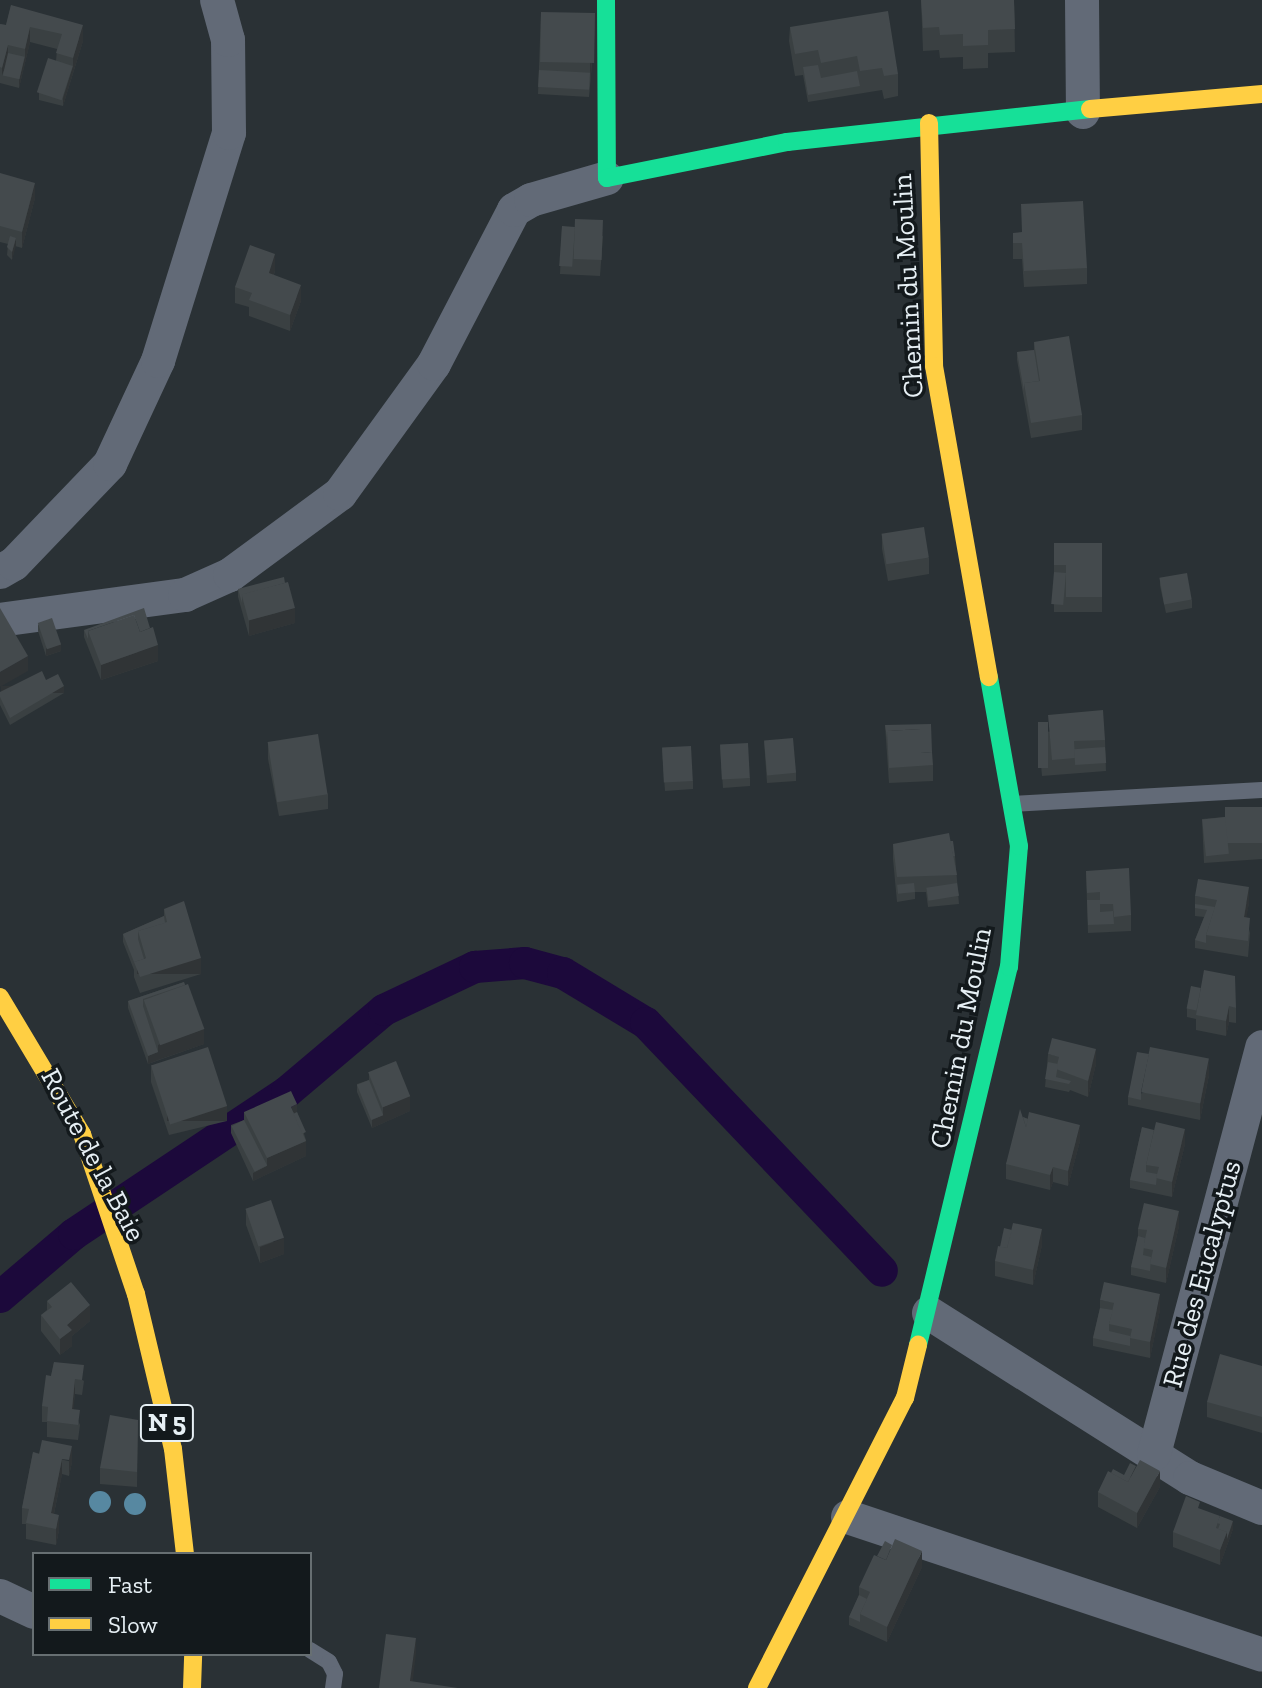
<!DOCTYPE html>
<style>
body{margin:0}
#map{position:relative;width:1262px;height:1688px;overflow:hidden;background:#2a3135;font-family:"Zilla Slab",serif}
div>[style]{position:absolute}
.canal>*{height:32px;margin:-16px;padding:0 16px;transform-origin:16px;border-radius:16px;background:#1c093b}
.lane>*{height:16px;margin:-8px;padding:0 8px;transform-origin:8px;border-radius:8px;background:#626a77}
.street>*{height:34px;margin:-17px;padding:0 17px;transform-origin:17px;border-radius:17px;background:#626a77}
.fast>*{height:18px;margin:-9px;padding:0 9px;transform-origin:9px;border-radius:9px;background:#16e098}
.slow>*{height:18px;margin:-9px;padding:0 9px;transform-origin:9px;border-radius:9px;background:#ffcf43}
.trees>*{width:22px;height:22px;margin:-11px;border-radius:50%;background:#5788a1}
.wall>*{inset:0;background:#3a4042;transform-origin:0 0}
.shaded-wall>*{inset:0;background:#303436;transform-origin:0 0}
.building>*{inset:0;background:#444a4d;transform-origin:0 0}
span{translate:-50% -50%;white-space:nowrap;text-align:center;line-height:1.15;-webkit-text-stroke:7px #13191c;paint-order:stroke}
.shield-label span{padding:2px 6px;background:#13191c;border:2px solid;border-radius:6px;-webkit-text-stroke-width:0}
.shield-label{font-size:26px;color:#e6eff4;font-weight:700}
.street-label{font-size:28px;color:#e6eff4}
.legend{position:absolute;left:32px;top:1552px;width:280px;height:104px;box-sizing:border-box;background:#13191c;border:2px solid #676f72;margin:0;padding:10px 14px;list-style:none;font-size:24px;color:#e6eff4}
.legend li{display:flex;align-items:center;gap:16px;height:40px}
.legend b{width:40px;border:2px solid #676f72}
</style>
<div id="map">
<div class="canal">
<i style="left:0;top:1297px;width:97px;rotate:-40.4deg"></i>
<i style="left:74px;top:1234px;width:256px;rotate:-33.7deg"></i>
<i style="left:287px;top:1092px;width:127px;rotate:-40.2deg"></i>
<i style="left:384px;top:1010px;width:101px;rotate:-25.3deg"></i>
<i style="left:475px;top:967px;width:50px;rotate:-4.6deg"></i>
<i style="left:525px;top:963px;width:39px;rotate:15deg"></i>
<i style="left:563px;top:973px;width:97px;rotate:31.1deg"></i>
<i style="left:646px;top:1023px;width:342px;rotate:46.4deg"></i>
</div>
<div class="lane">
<i style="left:1012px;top:804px;width:250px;rotate:-3.2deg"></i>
<i style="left:310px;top:1650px;width:22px;rotate:32deg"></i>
<i style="left:329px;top:1662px;width:13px;rotate:63deg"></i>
<i style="left:335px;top:1674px;width:14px;rotate:98deg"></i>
</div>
<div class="street">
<i style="left:1082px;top:0;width:112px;rotate:89.5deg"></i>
<i style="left:0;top:572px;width:16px;rotate:-30deg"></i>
<i style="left:14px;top:564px;width:139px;rotate:-46.2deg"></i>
<i style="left:110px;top:464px;width:114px;rotate:-65deg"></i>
<i style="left:158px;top:361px;width:239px;rotate:-72.7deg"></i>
<i style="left:229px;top:133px;width:93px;rotate:-90.6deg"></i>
<i style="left:228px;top:40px;width:41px;rotate:-105.4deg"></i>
<i style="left:0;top:620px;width:187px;rotate:-7.7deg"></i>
<i style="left:185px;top:595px;width:49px;rotate:-24deg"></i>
<i style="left:230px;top:575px;width:137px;rotate:-36.4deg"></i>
<i style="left:340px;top:494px;width:160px;rotate:-54.1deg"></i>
<i style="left:434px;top:364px;width:174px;rotate:-62.5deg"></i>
<i style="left:514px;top:210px;width:20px;rotate:-30deg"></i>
<i style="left:531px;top:200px;width:79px;rotate:-16.1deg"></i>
<i style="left:929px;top:1313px;width:309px;rotate:32.3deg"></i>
<i style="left:1190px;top:1478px;width:78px;rotate:22.6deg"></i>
<i style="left:1154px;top:1454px;width:421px;rotate:-75.1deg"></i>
<i style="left:848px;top:1517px;width:436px;rotate:18.4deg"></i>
<i style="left:0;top:1596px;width:38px;rotate:25deg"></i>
</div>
<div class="fast">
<i style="left:606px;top:0;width:178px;rotate:89.7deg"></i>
<i style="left:607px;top:178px;width:184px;rotate:-11.3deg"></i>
<i style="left:787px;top:142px;width:305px;rotate:-6.2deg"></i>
<i style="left:918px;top:1345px;width:389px;rotate:-76.5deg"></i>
<i style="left:1009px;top:967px;width:121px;rotate:-85.3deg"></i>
<i style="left:1019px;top:846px;width:172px;rotate:-100.1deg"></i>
</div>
<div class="slow">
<i style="left:1090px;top:109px;width:173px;rotate:-5deg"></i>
<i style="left:929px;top:123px;width:243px;rotate:88.8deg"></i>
<i style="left:934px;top:366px;width:316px;rotate:80deg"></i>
<i style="left:0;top:997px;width:160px;rotate:59.1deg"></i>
<i style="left:82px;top:1134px;width:169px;rotate:71.4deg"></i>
<i style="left:136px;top:1294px;width:159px;rotate:76.6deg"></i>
<i style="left:173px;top:1449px;width:106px;rotate:83.5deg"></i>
<i style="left:192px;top:1688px;width:34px;rotate:-88deg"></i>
<i style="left:757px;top:1688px;width:326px;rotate:-63deg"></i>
<i style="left:905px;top:1398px;width:55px;rotate:-76.2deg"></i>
</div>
<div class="trees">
<i style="left:100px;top:1502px"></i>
<i style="left:135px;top:1504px"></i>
</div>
<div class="wall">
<i style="clip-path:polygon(921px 0,1014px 0,1015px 52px,988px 53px,988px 68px,963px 69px,963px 57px,940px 58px,939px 50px,923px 51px)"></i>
<i style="clip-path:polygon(11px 5px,83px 41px,63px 106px,39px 100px,39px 93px,56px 61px,57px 49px,30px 42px,19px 88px,0 83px,0 24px,6px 25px)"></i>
<i style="clip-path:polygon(541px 12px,595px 29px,589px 97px,538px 94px)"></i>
<i style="clip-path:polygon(790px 27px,898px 74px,898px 96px,884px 99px,882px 90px,808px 102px,803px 75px,795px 76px,789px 41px)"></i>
<i style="clip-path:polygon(0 173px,35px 198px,22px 248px,15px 246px,12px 260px,7px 255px,8px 244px,0 242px)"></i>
<i style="clip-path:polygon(562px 226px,603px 236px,600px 276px,560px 274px)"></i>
<i style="clip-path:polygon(1013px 233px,1087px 268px,1087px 284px,1024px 287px,1022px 259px,1013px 259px)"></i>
<i style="clip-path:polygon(275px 270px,274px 275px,301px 301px,290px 331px,249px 316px,249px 307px,235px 303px,235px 287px)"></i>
<i style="clip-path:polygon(1034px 342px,1082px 415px,1082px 430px,1031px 438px,1017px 360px,1017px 352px,1034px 350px)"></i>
<i style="clip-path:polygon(882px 534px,929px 558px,929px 574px,888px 581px,882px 549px)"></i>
<i style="left:1054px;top:543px;width:48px;height:69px"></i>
<i style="clip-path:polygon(1160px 579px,1192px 600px,1192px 608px,1166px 613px,1160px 586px)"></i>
<i style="clip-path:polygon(238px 589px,295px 623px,249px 636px,238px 597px)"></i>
<i style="clip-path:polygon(38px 624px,61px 651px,46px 656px,38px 631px)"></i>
<i style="clip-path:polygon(84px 630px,158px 661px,101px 680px,84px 637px)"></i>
<i style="clip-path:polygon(46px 680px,64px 693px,10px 725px,0 705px,0 692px)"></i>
<i style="clip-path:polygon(885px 725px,933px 765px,933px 781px,889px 783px)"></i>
<i style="clip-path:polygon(1038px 730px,1105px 740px,1106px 771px,1042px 776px)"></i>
<i style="clip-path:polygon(764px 741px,796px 773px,796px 781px,767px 783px)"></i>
<i style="clip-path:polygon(268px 743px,328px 794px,328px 809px,279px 816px,268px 759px)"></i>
<i style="clip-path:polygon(720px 745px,750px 778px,750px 786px,723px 788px)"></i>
<i style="clip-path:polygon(662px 748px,693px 781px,693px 789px,665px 791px)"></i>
<i style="clip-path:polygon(1262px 807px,1262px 859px,1204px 863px,1202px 819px,1225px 817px,1225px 810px)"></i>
<i style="clip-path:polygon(893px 844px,955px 856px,959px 904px,928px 907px,926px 892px,915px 892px,915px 899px,897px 902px,893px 859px)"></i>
<i style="clip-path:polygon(1086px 871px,1131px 915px,1131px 931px,1088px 933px)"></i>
<i style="clip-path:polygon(1195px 896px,1249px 903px,1246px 917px,1250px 933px,1248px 957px,1195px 948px,1195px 940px,1204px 917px,1195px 916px)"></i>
<i style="clip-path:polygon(164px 909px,201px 974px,140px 993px,134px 977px,134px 970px,123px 942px,123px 934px,164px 916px)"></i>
<i style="clip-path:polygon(184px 982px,204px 1044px,148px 1064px,128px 1008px,128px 1001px)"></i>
<i style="clip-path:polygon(1191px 986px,1236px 1008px,1236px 1023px,1229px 1022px,1226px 1036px,1196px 1030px,1196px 1019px,1187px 1017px,1187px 1009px)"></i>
<i style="clip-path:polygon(1048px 1054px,1096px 1064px,1088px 1097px,1070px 1090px,1069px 1092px,1045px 1087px)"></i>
<i style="clip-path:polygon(151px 1067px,227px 1121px,169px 1135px,151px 1082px)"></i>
<i style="clip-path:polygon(369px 1073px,410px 1111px,372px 1128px,357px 1092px,357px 1084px,369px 1080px)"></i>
<i style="clip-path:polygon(1209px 1075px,1200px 1120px,1128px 1105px,1128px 1097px)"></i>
<i style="clip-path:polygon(244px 1112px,297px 1112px,306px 1140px,306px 1156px,253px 1181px,231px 1133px,231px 1125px,244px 1120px)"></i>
<i style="clip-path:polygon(1023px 1117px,1080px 1141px,1068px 1186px,1053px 1182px,1050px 1190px,1006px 1179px,1006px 1164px)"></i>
<i style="clip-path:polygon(1142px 1127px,1185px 1144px,1172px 1197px,1130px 1188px,1130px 1180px)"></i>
<i style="clip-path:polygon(246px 1210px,284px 1254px,260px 1263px,246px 1225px)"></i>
<i style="clip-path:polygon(1179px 1226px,1166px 1283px,1131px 1275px,1131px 1267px,1138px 1236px,1138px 1229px)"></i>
<i style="clip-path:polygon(1012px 1230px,1042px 1245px,1033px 1285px,995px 1276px,995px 1261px,1000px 1247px)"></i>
<i style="clip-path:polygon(1100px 1300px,1160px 1310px,1150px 1358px,1093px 1346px,1093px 1338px,1100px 1308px)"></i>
<i style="clip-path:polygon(47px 1301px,90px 1321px,72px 1336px,72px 1346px,60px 1355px,41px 1331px,41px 1315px,47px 1310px)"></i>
<i style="clip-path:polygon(54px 1362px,84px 1381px,82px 1395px,75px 1394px,73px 1409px,80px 1425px,78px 1440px,47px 1437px,47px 1422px,42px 1422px,42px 1406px,51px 1376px)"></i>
<i style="clip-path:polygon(1262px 1366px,1262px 1433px,1207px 1417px,1207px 1402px)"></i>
<i style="clip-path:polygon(138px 1420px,137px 1487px,100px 1484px,100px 1468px)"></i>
<i style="clip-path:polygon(33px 1452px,72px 1462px,69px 1476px,62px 1474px,54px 1514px,59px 1530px,56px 1545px,26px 1539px,26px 1524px,22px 1524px,22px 1508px)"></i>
<i style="clip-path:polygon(1111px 1473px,1124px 1475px,1160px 1487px,1137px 1528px,1098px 1507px,1098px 1492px)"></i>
<i style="clip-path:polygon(1200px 1509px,1233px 1529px,1220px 1565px,1173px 1547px,1173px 1532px)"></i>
<i style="clip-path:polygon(922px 1567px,887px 1642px,849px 1625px,849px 1617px,859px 1595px,859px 1587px)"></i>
</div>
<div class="shaded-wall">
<i style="clip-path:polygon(595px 13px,595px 29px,590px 81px,590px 65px)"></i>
<i style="clip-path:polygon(83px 25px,83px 41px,73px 73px,73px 58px)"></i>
<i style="clip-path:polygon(30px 27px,30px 42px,19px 88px,19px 80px,25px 57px,25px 49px)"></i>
<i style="clip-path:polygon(8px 45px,8px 61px,2px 75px,2px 68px)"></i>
<i style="clip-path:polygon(73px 66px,73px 73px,63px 106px,63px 98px)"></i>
<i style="clip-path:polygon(35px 183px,35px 198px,22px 248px,22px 232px)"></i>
<i style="clip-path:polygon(16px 238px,16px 246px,12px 260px,12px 252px)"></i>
<i style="clip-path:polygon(275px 254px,275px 270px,269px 289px,269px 273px)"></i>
<i style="clip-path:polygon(301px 285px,301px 301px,290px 331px,290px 315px)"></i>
<i style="clip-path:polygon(295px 608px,295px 623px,249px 636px,249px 620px)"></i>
<i style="clip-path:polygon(61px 644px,61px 651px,46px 656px,46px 648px)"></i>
<i style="clip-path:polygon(158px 645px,158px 661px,101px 680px,101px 665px)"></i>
<i style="clip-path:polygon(28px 656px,28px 671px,0 687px,0 672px)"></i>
<i style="left:64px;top:686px;width:7px;height:63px;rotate:90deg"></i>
<i style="clip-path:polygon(1249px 887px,1249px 903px,1244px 932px,1244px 917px)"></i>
<i style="left:201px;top:958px;width:16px;height:64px;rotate:90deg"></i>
<i style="clip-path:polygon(1229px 1006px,1229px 1022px,1226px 1036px,1226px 1021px)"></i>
<i style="clip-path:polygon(204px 1029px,204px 1044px,158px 1060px,158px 1045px)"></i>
<i style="clip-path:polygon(1096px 1049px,1096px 1064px,1088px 1097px,1088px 1081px)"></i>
<i style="clip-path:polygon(158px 1052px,158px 1060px,148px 1064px,148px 1056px)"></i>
<i style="clip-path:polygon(1209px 1059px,1209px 1075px,1200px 1120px,1200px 1104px)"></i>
<i style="clip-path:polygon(410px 1096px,410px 1111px,372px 1128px,372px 1120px,383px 1115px,383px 1107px)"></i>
<i style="clip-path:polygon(297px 1104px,297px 1120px,291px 1107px)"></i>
<i style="left:227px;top:1106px;width:15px;height:60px;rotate:90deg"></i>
<i style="clip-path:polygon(1080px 1125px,1080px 1141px,1068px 1186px,1068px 1171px)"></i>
<i style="clip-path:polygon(1185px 1129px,1185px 1144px,1172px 1197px,1172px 1182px)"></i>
<i style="clip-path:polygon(306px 1141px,306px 1156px,253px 1181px,253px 1173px,267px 1166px,267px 1158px)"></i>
<i style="clip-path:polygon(1053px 1167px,1053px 1182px,1050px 1190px,1050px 1175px)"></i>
<i style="clip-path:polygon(1179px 1211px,1179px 1226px,1166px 1283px,1166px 1268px)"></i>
<i style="clip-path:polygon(1042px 1229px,1042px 1245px,1033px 1285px,1033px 1270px)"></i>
<i style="clip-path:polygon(284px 1238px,284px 1254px,260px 1263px,260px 1247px)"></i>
<i style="clip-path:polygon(1160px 1294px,1160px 1310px,1150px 1358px,1150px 1342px)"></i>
<i style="clip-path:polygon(90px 1305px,90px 1321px,72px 1336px,72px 1346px,60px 1355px,60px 1339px,67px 1325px)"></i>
<i style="clip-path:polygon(75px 1379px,75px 1394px,72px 1425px,72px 1409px)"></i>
<i style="clip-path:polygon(72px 1446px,72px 1462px,69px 1476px,69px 1460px)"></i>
<i style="clip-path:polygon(62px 1459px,62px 1474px,51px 1528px,51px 1513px)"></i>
<i style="clip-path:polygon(1160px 1471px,1160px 1487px,1137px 1528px,1137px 1513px)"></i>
<i style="clip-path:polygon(59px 1515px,59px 1530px,56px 1545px,56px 1529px)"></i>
<i style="clip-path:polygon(1233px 1521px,1233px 1529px,1220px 1565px,1220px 1550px,1227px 1532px)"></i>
<i style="clip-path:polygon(922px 1551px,922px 1567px,887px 1642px,887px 1627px)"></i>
<i style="clip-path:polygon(416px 1638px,416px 1654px,412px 1688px,410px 1681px)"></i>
</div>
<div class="building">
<i style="clip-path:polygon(921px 0,1014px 0,1015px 29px,988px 30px,988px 45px,963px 46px,963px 34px,940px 35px,939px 27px,923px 28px)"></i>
<i style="clip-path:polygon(11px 5px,83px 25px,73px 58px,56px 53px,62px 34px,30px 27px,25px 49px,8px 45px,2px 68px,0 67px,0 24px,6px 25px)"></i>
<i style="clip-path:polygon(888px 11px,898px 74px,884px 76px,882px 68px,860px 71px,857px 56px,821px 63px,818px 50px,795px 54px,790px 27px)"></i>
<i style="left:541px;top:12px;width:54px;height:50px;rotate:1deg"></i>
<i style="left:8px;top:53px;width:17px;height:23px;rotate:13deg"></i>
<i style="left:48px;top:58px;width:26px;height:36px;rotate:18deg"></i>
<i style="clip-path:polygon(818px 65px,821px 78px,857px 71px,860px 86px,808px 95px,803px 67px)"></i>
<i style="left:539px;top:70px;width:51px;height:17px;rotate:3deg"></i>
<i style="clip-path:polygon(0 173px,35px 183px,22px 232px,0 226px)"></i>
<i style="clip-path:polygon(1083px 201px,1087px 268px,1024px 271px,1022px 243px,1013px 243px,1013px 233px,1022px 232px,1021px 204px)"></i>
<i style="left:575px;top:219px;width:28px;height:40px;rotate:2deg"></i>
<i style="left:562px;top:226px;width:13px;height:40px;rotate:4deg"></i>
<i style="clip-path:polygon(10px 236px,16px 238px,12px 252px,7px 247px)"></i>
<i style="clip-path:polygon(250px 245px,275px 254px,269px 273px,301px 285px,290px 315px,249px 300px,252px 293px,235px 287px)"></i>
<i style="clip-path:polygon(1069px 336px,1082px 415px,1031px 423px,1024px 383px,1040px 381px,1034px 342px)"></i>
<i style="clip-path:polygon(1034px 350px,1039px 381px,1024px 383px,1024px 391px,1017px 352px)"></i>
<i style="left:924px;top:527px;width:31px;height:43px;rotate:81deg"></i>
<i style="clip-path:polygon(1054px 543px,1102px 543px,1102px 597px,1066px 597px,1066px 565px,1054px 565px)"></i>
<i style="left:1054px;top:572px;width:12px;height:32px;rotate:5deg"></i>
<i style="left:1187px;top:573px;width:27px;height:28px;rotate:80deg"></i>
<i style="clip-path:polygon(284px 577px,285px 583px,242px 595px,242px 603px,238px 589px)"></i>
<i style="left:288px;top:582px;width:27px;height:48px;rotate:75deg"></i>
<i style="clip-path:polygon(0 608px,28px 656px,0 672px)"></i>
<i style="clip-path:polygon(144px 608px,150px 628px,140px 632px,134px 615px,88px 631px,88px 639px,84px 630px)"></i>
<i style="clip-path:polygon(134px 615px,140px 632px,153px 627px,158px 645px,101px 665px,88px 631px)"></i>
<i style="left:52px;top:618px;width:28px;height:15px;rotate:71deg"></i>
<i style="clip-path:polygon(42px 671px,46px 680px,58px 674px,64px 686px,10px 718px,0 697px,0 692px)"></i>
<i style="clip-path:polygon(1103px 710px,1105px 740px,1074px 741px,1075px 758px,1052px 760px,1048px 715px)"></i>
<i style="left:1038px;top:722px;width:10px;height:46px"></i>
<i style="clip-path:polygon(931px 724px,932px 752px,921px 753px,921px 729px,887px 731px,887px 738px,885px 725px)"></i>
<i style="clip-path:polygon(921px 729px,921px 753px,932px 752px,933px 765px,889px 768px,887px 731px)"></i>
<i style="left:318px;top:734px;width:61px;height:51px;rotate:81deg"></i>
<i style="left:793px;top:738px;width:35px;height:29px;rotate:85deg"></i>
<i style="left:748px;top:743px;width:35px;height:28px;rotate:87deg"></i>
<i style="left:691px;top:746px;width:35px;height:29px;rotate:87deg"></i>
<i style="left:1105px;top:747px;width:16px;height:31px;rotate:86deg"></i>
<i style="left:1262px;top:807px;width:36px;height:37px;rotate:90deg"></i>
<i style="left:1225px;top:817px;width:37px;height:23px;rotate:84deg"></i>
<i style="clip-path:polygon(949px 833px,957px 875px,897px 877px,893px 844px)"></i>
<i style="clip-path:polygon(950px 841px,953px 841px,955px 856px,953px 856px)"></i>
<i style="clip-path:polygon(1129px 868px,1131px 915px,1114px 917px,1113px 904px,1100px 904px,1100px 892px,1087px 893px,1086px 871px)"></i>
<i style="clip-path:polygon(1198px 879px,1249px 887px,1244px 917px,1250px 918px,1248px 941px,1206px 935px,1217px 900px,1195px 896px)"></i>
<i style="left:914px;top:883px;width:9px;height:17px;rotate:84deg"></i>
<i style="left:957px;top:883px;width:13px;height:31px;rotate:81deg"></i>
<i style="clip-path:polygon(1087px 900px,1100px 900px,1100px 912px,1113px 911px,1114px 924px,1088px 925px)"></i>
<i style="clip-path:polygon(184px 901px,201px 958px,140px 977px,134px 962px,146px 958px,138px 931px,167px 922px,164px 909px)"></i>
<i style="clip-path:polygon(1195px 904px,1215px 907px,1206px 935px,1206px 943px,1195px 940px,1207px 910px,1195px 908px)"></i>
<i style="clip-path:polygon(164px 916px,165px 923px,138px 931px,138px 939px,144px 959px,134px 962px,123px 934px)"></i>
<i style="clip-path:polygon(1204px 970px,1235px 976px,1236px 1008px,1229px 1006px,1226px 1021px,1196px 1015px)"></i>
<i style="clip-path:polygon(184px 982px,185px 985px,143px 999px,143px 1006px,158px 1052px,148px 1056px,128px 1001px)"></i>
<i style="left:188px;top:984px;width:48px;height:47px;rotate:70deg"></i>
<i style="left:1191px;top:986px;width:10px;height:23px;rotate:11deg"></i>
<i style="clip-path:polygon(1052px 1038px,1096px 1049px,1088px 1081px,1056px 1069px,1059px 1057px,1048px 1054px)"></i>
<i style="left:208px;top:1047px;width:62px;height:60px;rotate:72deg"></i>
<i style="left:1150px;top:1047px;width:60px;height:46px;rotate:11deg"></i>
<i style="clip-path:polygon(1137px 1052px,1149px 1054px,1141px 1092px,1141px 1100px,1128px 1097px)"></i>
<i style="left:396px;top:1061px;width:38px;height:30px;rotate:68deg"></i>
<i style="clip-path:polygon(1048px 1062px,1058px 1064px,1056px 1077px,1071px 1081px,1069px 1084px,1045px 1079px)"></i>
<i style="left:369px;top:1080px;width:38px;height:13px;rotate:68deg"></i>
<i style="clip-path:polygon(291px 1091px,297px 1104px,291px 1107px,306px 1141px,267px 1158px,244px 1112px)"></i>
<i style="clip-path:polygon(1020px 1109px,1026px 1127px,1029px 1112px,1080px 1125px,1068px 1171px,1053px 1167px,1050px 1175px,1006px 1164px)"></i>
<i style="left:297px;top:1112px;width:22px;height:4px;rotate:66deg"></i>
<i style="clip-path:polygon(1023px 1117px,1028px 1119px,1026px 1127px)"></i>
<i style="left:244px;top:1120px;width:51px;height:14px;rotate:63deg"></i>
<i style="clip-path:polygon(1156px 1122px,1185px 1129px,1172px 1182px,1156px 1178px,1159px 1167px,1146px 1165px)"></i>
<i style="clip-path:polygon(1142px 1127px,1154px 1130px,1146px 1165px,1146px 1172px,1157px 1174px,1156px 1185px,1130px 1180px)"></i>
<i style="left:271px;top:1200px;width:40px;height:27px;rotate:71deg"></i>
<i style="clip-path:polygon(1144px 1203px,1179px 1211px,1166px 1268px,1150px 1264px,1153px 1250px,1143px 1248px,1147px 1230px,1138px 1229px)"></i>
<i style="clip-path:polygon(1013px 1223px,1042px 1229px,1033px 1270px,995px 1261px,998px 1246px,1007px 1248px)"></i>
<i style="clip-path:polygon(1004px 1228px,1012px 1230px,1007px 1248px,1000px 1247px)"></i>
<i style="clip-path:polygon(1138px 1236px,1145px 1238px,1143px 1255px,1151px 1257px,1150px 1271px,1131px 1267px)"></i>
<i style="clip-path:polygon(71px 1282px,90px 1305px,67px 1325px,72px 1330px,60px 1339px,41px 1315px,52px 1307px,47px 1301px)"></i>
<i style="clip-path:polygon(1104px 1282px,1160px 1294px,1150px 1342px,1130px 1338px,1132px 1329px,1109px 1324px,1114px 1303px,1100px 1300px)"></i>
<i style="clip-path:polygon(1100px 1308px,1113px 1310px,1109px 1324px,1109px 1331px,1130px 1336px,1130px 1346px,1093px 1338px)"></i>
<i style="clip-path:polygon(1220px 1354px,1262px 1366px,1262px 1417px,1207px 1402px)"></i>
<i style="clip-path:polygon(54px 1362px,84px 1365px,82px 1380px,75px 1379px,72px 1409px,80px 1410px,78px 1425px,47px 1421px,48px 1407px,42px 1406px,46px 1375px,51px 1376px)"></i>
<i style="clip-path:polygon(110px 1415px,138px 1420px,137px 1472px,100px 1468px)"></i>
<i style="clip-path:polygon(42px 1440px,72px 1446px,69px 1460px,62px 1459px,51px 1513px,59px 1515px,56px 1529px,26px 1523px,29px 1509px,22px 1508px,33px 1452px,39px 1454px)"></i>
<i style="clip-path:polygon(1140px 1460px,1160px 1471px,1137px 1513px,1098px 1492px,1108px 1471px,1128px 1482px)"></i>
<i style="clip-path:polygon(1130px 1463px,1136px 1466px,1128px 1482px,1111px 1473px,1113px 1469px,1124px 1475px)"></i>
<i style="clip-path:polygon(1186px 1496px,1200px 1502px,1198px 1508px,1220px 1516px,1216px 1528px,1227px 1532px,1220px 1550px,1173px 1532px)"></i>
<i style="clip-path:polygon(1220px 1516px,1233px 1521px,1227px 1539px,1227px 1532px,1218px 1529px,1220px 1524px,1217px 1523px)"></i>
<i style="clip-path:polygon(895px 1539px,922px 1551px,887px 1627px,860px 1614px,870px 1592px,859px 1587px,874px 1555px,886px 1560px)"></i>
<i style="clip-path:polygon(885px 1541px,892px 1545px,886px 1560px,877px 1556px)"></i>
<i style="clip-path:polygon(859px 1595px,867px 1599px,860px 1614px,860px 1622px,849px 1617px)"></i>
<i style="clip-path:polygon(386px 1634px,416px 1638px,410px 1681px,458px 1688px,379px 1688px)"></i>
</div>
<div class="shield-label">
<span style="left:167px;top:1423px">N 5</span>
</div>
<div class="street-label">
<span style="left:908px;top:286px;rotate:-93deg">Chemin du Moulin</span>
<span style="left:961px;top:1038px;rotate:-79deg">Chemin du Moulin</span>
<span style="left:93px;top:1155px;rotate:62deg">Route de la Baie</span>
<span style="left:1202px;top:1274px;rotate:-75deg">Rue des Eucalyptus</span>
</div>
<ul class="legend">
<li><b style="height:10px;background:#16e098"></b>Fast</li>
<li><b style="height:10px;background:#ffcf43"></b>Slow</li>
</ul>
</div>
